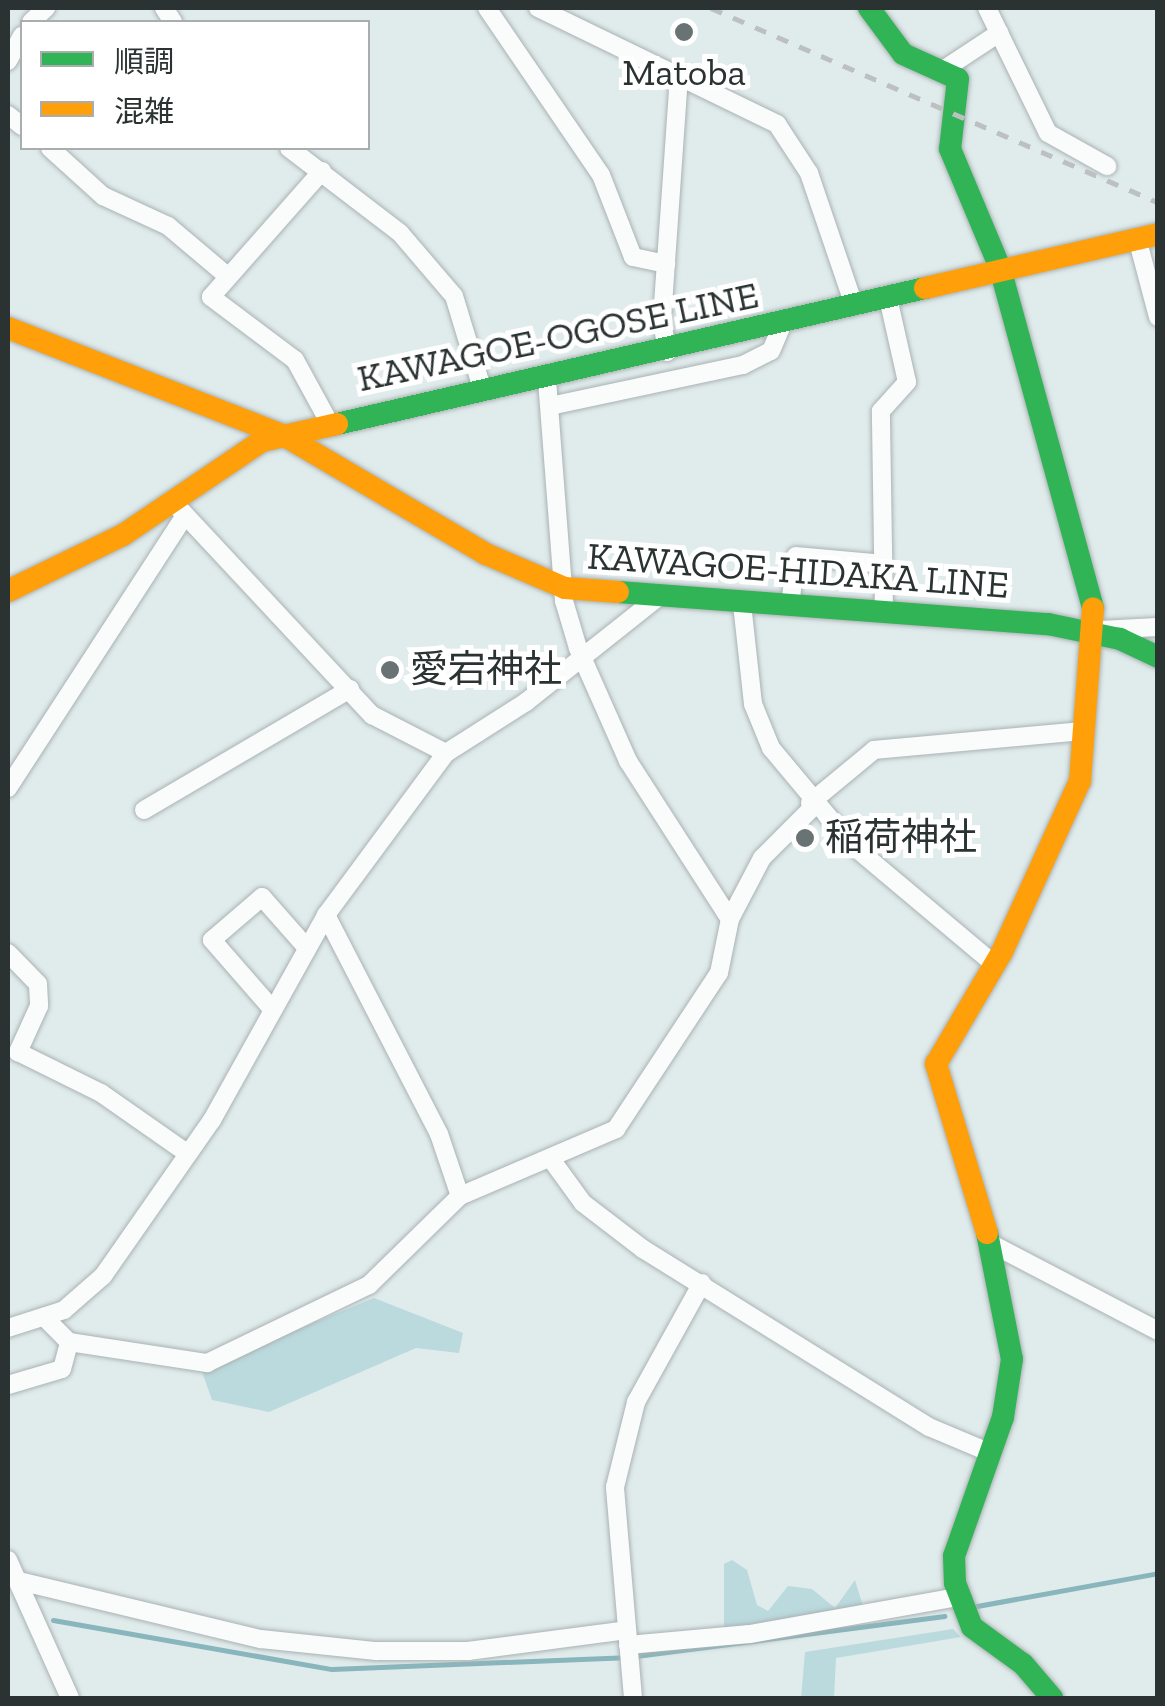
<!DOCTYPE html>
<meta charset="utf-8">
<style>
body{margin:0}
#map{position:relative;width:1165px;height:1706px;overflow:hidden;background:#e0ebec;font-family:"Zilla Slab","Noto Sans JP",serif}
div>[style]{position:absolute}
.green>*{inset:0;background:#bbdade}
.stream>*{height:5px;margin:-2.5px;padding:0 2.5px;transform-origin:2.5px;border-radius:2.5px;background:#88b6bc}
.roads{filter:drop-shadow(0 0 2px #aab2b3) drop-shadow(0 0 2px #aab2b3)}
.street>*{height:18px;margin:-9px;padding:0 9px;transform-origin:9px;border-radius:9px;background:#fafcfc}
.fast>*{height:22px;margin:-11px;padding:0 11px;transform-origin:11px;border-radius:11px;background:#30b455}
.slow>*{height:22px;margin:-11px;padding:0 11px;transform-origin:11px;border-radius:11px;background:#ff9f0a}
.rail>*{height:5px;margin-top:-2.5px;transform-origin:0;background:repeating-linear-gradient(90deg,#bcc0c0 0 12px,transparent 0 24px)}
.dots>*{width:28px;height:28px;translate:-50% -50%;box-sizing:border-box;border:5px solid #fff;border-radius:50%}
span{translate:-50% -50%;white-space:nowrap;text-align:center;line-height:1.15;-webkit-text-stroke:10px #fff;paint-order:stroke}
.poi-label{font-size:38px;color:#2a3232}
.left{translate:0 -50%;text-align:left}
.street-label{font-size:38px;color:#2a3232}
.frame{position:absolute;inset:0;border:10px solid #2a3232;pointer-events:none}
.legend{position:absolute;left:20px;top:20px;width:350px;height:130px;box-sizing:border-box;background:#fff;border:2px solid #aaadad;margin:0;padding:12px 18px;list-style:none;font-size:30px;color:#2a3232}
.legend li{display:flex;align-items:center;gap:20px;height:50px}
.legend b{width:50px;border:2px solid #aaadad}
</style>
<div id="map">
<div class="green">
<i style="clip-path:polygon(374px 1298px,463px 1333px,459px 1353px,416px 1348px,269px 1412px,212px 1400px,201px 1369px)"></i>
<i style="clip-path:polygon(732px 1560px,747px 1570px,757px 1605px,768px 1611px,788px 1586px,812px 1589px,835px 1608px,855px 1580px,863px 1606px,724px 1630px,724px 1564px)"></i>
<i style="clip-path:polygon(953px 1629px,961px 1637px,836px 1658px,834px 1698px,801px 1698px,805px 1652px)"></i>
</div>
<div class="stream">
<i style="left:977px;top:1606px;width:184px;rotate:-10.3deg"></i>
<i style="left:53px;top:1620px;width:283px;rotate:10deg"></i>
<i style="left:332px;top:1669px;width:293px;rotate:-2.3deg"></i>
<i style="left:636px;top:1656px;width:311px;rotate:-7.4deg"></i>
</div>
<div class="roads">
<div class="street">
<i style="left:164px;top:8px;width:17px;rotate:57deg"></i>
<i style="left:487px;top:8px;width:202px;rotate:55.7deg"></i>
<i style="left:601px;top:175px;width:88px;rotate:68.7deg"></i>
<i style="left:633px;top:257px;width:34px;rotate:12deg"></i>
<i style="left:538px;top:8px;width:266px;rotate:25.9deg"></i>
<i style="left:777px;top:124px;width:59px;rotate:56.9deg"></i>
<i style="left:809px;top:173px;width:139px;rotate:71.2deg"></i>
<i style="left:987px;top:8px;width:28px;rotate:64deg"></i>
<i style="left:31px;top:22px;width:21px;rotate:-43deg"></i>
<i style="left:8px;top:61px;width:29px;rotate:-61deg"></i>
<i style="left:946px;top:68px;width:64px;rotate:-33.4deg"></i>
<i style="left:999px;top:33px;width:111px;rotate:63.9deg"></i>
<i style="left:1048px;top:133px;width:68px;rotate:29.2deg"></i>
<i style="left:8px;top:115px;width:18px;rotate:38deg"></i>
<i style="left:50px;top:148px;width:72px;rotate:42.2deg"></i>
<i style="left:103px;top:196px;width:72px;rotate:24.8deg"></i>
<i style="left:168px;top:226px;width:75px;rotate:40.1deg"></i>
<i style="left:289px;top:148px;width:140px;rotate:37.4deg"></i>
<i style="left:400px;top:233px;width:83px;rotate:49.4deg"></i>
<i style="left:454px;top:296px;width:96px;rotate:73.1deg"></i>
<i style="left:322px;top:171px;width:168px;rotate:131.4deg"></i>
<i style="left:211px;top:297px;width:105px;rotate:36.9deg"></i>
<i style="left:295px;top:360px;width:73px;rotate:61.3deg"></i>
<i style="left:1137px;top:238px;width:82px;rotate:75.1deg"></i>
<i style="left:667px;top:352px;width:33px;rotate:-99deg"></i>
<i style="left:662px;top:319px;width:242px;rotate:-86deg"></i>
<i style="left:547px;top:380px;width:222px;rotate:85.6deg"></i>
<i style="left:564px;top:601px;width:49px;rotate:73.4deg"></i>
<i style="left:578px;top:648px;width:124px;rotate:66.1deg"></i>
<i style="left:628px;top:761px;width:188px;rotate:57.2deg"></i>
<i style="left:550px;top:406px;width:197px;rotate:-12deg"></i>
<i style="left:743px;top:365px;width:31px;rotate:-27deg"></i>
<i style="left:771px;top:351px;width:30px;rotate:-67deg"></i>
<i style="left:175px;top:504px;width:289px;rotate:47deg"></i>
<i style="left:372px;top:715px;width:83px;rotate:27.2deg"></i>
<i style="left:742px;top:604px;width:101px;rotate:83.7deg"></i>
<i style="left:753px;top:704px;width:48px;rotate:67.8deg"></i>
<i style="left:771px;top:748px;width:126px;rotate:50.1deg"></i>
<i style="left:852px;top:845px;width:185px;rotate:40deg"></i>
<i style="left:790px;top:606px;width:50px;rotate:-83.2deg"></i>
<i style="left:796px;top:556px;width:88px;rotate:5.2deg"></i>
<i style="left:884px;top:612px;width:201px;rotate:-90.9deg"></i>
<i style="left:881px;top:411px;width:39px;rotate:-48deg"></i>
<i style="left:907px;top:382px;width:86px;rotate:-102.7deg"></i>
<i style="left:1099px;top:630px;width:59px;rotate:-2.9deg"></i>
<i style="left:8px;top:788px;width:325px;rotate:-57deg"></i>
<i style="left:810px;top:803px;width:83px;rotate:-39.6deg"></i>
<i style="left:874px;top:750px;width:209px;rotate:-5.2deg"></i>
<i style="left:144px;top:810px;width:239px;rotate:-30.4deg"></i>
<i style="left:326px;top:915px;width:246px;rotate:62.7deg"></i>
<i style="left:439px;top:1134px;width:65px;rotate:71.3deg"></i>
<i style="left:8px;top:953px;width:43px;rotate:45.9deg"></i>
<i style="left:38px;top:984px;width:22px;rotate:87deg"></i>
<i style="left:39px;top:1006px;width:51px;rotate:114.5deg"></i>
<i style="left:18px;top:1052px;width:93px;rotate:26.3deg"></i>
<i style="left:101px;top:1093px;width:106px;rotate:35deg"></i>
<i style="left:273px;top:1010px;width:93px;rotate:-131.1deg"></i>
<i style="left:212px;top:940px;width:66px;rotate:-40.7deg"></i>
<i style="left:262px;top:897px;width:68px;rotate:48.6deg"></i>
<i style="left:551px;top:1159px;width:54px;rotate:54deg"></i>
<i style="left:583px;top:1203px;width:76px;rotate:37.5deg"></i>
<i style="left:643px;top:1249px;width:337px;rotate:31.9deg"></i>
<i style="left:929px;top:1427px;width:67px;rotate:22.8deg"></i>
<i style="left:988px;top:1242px;width:192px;rotate:27.6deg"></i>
<i style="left:45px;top:1318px;width:34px;rotate:45deg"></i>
<i style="left:69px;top:1342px;width:140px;rotate:8.7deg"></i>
<i style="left:207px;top:1363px;width:180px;rotate:-25.7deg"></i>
<i style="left:369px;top:1285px;width:127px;rotate:-44.4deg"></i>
<i style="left:460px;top:1196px;width:170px;rotate:-23.2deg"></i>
<i style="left:616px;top:1129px;width:187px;rotate:-56.6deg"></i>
<i style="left:719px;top:973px;width:55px;rotate:-78.5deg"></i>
<i style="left:730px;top:919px;width:69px;rotate:-62.3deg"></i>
<i style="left:762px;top:858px;width:72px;rotate:-45deg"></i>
<i style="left:8px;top:1328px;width:59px;rotate:-17.8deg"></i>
<i style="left:64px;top:1310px;width:52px;rotate:-41.1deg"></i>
<i style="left:103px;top:1276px;width:190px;rotate:-55.1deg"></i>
<i style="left:212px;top:1120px;width:235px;rotate:-60.9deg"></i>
<i style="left:326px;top:915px;width:202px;rotate:-53.5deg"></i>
<i style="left:446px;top:753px;width:95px;rotate:-32.5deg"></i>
<i style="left:526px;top:702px;width:166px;rotate:-38.4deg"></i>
<i style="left:8px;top:1385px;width:56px;rotate:-16.5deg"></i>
<i style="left:62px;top:1369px;width:28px;rotate:-75deg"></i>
<i style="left:8px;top:1560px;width:151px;rotate:65.8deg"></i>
<i style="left:19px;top:1581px;width:249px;rotate:13.5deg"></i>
<i style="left:261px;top:1639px;width:116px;rotate:6deg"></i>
<i style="left:376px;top:1651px;width:92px"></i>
<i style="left:468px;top:1651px;width:160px;rotate:-7.5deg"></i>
<i style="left:628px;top:1645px;width:122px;rotate:-5.2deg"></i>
<i style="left:750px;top:1634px;width:211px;rotate:-10.1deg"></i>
<i style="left:633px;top:1698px;width:212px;rotate:-94.9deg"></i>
<i style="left:615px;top:1487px;width:88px;rotate:-76.1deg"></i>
<i style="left:636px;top:1402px;width:136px;rotate:-61deg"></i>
</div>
<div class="fast">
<i style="left:869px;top:8px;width:57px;rotate:53.5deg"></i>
<i style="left:903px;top:54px;width:60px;rotate:24.4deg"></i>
<i style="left:958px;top:79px;width:70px;rotate:96.5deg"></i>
<i style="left:950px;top:149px;width:129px;rotate:67.2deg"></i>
<i style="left:1000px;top:268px;width:352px;rotate:74.7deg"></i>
<i style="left:337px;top:424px;width:604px;rotate:-13.02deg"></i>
<i style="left:618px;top:592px;width:431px;rotate:4.3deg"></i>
<i style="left:1048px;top:624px;width:74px;rotate:11.8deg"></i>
<i style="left:1120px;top:639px;width:42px;rotate:25.3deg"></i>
<i style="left:987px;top:1233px;width:128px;rotate:78.8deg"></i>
<i style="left:1012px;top:1359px;width:59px;rotate:98.8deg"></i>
<i style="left:1003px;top:1417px;width:147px;rotate:109.4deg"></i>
<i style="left:954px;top:1556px;width:27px;rotate:88deg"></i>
<i style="left:955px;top:1583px;width:47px;rotate:68.9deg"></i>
<i style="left:972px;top:1627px;width:63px;rotate:36deg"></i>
<i style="left:1023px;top:1664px;width:45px;rotate:49.5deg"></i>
</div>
<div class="slow">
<i style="left:925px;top:288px;width:239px;rotate:-13deg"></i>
<i style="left:8px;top:328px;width:297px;rotate:21.3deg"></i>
<i style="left:285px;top:436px;width:233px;rotate:30.4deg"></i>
<i style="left:486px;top:554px;width:86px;rotate:23.3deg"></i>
<i style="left:565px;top:588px;width:53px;rotate:4.3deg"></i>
<i style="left:8px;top:591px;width:128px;rotate:-26deg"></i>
<i style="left:123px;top:535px;width:168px;rotate:-34.1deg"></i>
<i style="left:262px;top:441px;width:77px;rotate:-12.8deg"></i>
<i style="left:987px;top:1233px;width:177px;rotate:-106.8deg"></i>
<i style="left:936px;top:1064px;width:130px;rotate:-59.5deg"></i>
<i style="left:1002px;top:952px;width:188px;rotate:-65.5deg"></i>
<i style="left:1080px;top:781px;width:173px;rotate:-85.7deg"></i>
</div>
</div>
<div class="rail">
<i style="left:711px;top:8px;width:487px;rotate:23.5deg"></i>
</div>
<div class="dots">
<i style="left:684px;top:32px;background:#6a7373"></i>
<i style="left:390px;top:670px;background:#6a7373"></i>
<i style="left:805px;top:838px;background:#6a7373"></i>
</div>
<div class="poi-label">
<span style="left:684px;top:73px">Matoba</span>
<span class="left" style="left:410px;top:670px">愛宕神社</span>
<span class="left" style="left:825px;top:838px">稲荷神社</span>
</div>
<div class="street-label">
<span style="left:558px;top:337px;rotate:-12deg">KAWAGOE-OGOSE LINE</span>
<span style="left:798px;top:571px;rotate:4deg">KAWAGOE-HIDAKA LINE</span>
</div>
<div class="frame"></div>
<ul class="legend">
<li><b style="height:12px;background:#30b455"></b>順調</li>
<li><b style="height:12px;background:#ff9f0a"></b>混雑</li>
</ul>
</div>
